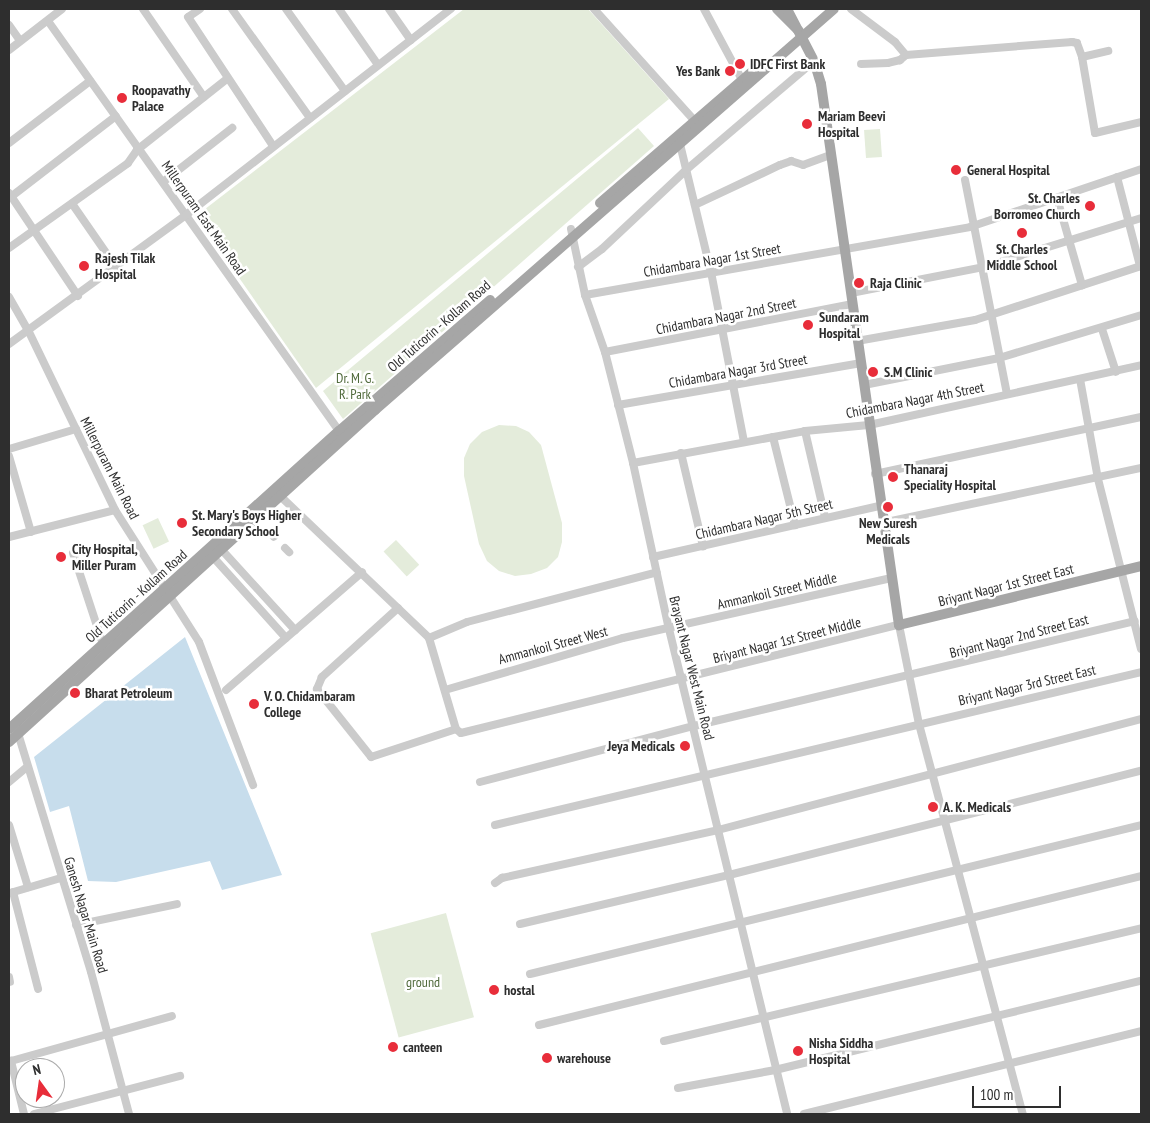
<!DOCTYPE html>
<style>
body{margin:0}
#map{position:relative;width:1150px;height:1123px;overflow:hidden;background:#fff;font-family:"PT Sans Narrow",sans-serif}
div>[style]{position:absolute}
.green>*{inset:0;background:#e4ecdb;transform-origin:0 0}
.water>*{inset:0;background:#c7ddec}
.minor>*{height:8px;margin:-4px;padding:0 4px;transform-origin:4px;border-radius:4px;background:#cbcbcb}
.major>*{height:10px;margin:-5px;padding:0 5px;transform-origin:5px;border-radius:5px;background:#a6a6a6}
.dots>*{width:14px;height:14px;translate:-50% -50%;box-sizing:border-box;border:2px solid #fff;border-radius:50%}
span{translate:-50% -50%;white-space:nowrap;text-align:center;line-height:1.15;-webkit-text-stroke:5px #fff;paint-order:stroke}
.poi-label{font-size:14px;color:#2e2e2e;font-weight:700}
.left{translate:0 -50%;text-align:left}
.right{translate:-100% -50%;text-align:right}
.street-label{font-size:14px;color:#2e2e2e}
.park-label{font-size:14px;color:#506a3b}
.frame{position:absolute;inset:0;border:10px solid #2e2e2e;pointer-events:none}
.north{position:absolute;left:15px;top:1058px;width:50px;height:50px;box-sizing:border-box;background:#fff;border:1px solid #ababab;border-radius:50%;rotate:346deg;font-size:14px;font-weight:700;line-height:20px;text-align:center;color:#2e2e2e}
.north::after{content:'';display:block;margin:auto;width:18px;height:22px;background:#e82d3a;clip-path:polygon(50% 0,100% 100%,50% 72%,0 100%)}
.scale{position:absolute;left:972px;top:1086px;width:89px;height:22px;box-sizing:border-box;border:2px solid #2e2e2e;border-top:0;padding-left:6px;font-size:15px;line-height:18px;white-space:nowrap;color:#2e2e2e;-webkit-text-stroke:4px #fff;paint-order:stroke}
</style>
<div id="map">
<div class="green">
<i style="clip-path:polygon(464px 9px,588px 9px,669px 99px,316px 388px,196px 216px)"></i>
<i style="clip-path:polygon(638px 128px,654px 146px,343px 419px,323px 391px)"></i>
<i style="left:880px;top:129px;width:28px;height:16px;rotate:86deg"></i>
<i style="clip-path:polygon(499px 425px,516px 426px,529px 432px,541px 445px,562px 523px,562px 542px,558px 557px,547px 568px,531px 574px,515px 576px,499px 571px,487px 561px,479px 544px,464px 476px,464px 458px,470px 444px,482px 432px)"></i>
<i style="left:158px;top:518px;width:26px;height:17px;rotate:65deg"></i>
<i style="left:396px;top:540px;width:34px;height:17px;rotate:47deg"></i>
<i style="left:446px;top:913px;width:108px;height:78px;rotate:75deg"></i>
</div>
<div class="water">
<i style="clip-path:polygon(185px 637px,282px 875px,222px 890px,210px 861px,116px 882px,88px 881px,69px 806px,50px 812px,34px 757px)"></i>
</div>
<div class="minor">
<i style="left:143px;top:9px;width:107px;rotate:55.3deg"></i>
<i style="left:200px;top:9px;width:14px;rotate:146deg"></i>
<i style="left:188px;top:17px;width:154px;rotate:56.6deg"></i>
<i style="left:232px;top:9px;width:134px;rotate:54.4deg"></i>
<i style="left:286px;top:9px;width:101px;rotate:54.3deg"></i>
<i style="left:339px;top:9px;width:68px;rotate:55.1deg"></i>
<i style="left:389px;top:9px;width:38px;rotate:55deg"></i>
<i style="left:594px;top:9px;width:151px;rotate:48deg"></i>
<i style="left:704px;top:9px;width:81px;rotate:61.8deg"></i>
<i style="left:851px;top:9px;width:55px;rotate:36.9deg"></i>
<i style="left:895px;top:42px;width:17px;rotate:50deg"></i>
<i style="left:906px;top:55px;width:8px;rotate:140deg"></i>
<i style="left:900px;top:60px;width:12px;rotate:166deg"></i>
<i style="left:888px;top:63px;width:27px;rotate:178deg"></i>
<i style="left:48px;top:21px;width:503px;rotate:54.63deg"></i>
<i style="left:9px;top:25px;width:19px;rotate:55deg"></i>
<i style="left:9px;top:50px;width:67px;rotate:-37.7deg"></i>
<i style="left:906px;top:55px;width:167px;rotate:-4.5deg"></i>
<i style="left:1072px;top:42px;width:5px;rotate:11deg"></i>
<i style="left:1077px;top:43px;width:15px;rotate:70deg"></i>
<i style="left:1082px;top:57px;width:77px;rotate:80.3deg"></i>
<i style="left:1095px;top:133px;width:47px;rotate:-13.4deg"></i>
<i style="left:1082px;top:57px;width:27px;rotate:-13deg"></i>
<i style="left:679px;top:140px;width:136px;rotate:76.4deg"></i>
<i style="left:711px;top:272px;width:173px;rotate:79deg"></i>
<i style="left:9px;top:143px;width:102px;rotate:-37.4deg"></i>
<i style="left:1117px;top:177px;width:92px;rotate:75.5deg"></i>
<i style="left:965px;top:180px;width:218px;rotate:78.9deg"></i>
<i style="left:163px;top:182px;width:88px;rotate:-38deg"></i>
<i style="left:9px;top:193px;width:124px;rotate:56.2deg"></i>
<i style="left:12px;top:196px;width:131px;rotate:-37.6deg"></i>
<i style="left:1057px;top:198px;width:91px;rotate:74deg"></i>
<i style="left:73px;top:205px;width:75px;rotate:55.3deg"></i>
<i style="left:695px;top:205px;width:94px;rotate:-25.2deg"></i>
<i style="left:780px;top:165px;width:12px;rotate:-20deg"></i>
<i style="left:791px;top:161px;width:13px;rotate:18deg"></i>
<i style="left:803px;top:165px;width:29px;rotate:-20deg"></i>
<i style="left:571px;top:229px;width:67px;rotate:78deg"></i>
<i style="left:585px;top:295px;width:60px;rotate:70.7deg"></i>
<i style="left:605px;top:352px;width:114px;rotate:75.8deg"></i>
<i style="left:633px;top:463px;width:170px;rotate:77.8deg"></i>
<i style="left:669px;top:629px;width:499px;rotate:76.3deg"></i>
<i style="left:9px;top:248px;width:146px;rotate:-35.5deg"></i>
<i style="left:128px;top:163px;width:16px;rotate:-55deg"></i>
<i style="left:137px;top:150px;width:115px;rotate:-38.3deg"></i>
<i style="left:578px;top:267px;width:30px;rotate:-37deg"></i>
<i style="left:602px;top:249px;width:115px;rotate:-43.2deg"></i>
<i style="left:686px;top:170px;width:168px;rotate:-40.4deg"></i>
<i style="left:851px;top:293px;width:136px;rotate:-11.1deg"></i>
<i style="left:984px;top:267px;width:164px;rotate:-17.3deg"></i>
<i style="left:585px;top:295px;width:391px;rotate:-10deg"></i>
<i style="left:970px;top:227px;width:181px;rotate:-18.7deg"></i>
<i style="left:9px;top:297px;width:40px;rotate:60.3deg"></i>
<i style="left:29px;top:332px;width:198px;rotate:64.2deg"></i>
<i style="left:115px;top:510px;width:156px;rotate:57.5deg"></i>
<i style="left:199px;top:642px;width:153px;rotate:69.3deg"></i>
<i style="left:1102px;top:329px;width:45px;rotate:72deg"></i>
<i style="left:857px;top:341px;width:120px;rotate:-10.1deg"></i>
<i style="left:975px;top:320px;width:175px;rotate:-18deg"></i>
<i style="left:9px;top:344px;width:219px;rotate:-36.1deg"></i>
<i style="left:186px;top:215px;width:336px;rotate:-37.9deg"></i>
<i style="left:605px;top:352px;width:251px;rotate:-11deg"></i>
<i style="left:1080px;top:379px;width:102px;rotate:79.8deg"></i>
<i style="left:1098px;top:479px;width:175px;rotate:75.8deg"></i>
<i style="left:864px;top:385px;width:138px;rotate:-11.3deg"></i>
<i style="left:999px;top:358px;width:148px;rotate:-16.8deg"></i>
<i style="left:618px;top:405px;width:247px;rotate:-9.8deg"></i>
<i style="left:805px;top:431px;width:88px;rotate:76.9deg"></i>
<i style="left:773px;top:437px;width:91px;rotate:76deg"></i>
<i style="left:9px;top:449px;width:70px;rotate:-16.6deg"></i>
<i style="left:681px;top:453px;width:96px;rotate:76.7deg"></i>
<i style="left:9px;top:456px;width:79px;rotate:73.9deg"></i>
<i style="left:633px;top:463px;width:175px;rotate:-10.5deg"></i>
<i style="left:805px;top:431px;width:64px;rotate:-5.4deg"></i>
<i style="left:869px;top:425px;width:279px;rotate:-12.4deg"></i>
<i style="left:875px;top:474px;width:272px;rotate:-12.1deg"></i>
<i style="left:277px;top:493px;width:210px;rotate:43.6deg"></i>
<i style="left:429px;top:638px;width:95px;rotate:73.5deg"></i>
<i style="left:456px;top:729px;width:6px;rotate:39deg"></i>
<i style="left:461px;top:733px;width:451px;rotate:-13.9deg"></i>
<i style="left:899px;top:625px;width:101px;rotate:78.6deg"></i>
<i style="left:919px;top:724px;width:404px;rotate:75.1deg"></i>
<i style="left:882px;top:523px;width:265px;rotate:-12deg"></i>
<i style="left:270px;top:532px;width:6px;rotate:51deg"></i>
<i style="left:9px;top:537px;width:109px;rotate:-14.3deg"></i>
<i style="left:285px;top:548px;width:6px;rotate:45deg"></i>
<i style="left:221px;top:549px;width:110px;rotate:47.6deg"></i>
<i style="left:73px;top:553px;width:96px;rotate:71.8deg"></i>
<i style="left:213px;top:557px;width:109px;rotate:48deg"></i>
<i style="left:653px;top:557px;width:233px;rotate:-12.7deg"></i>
<i style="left:398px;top:608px;width:103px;rotate:137.8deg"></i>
<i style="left:322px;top:677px;width:13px;rotate:113deg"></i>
<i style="left:317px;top:689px;width:87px;rotate:51.5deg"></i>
<i style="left:371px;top:757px;width:89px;rotate:-18.2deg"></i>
<i style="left:429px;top:638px;width:41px;rotate:-22.8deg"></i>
<i style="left:467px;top:622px;width:196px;rotate:-14.7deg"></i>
<i style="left:226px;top:690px;width:180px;rotate:-40.9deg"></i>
<i style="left:445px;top:690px;width:185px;rotate:-16.3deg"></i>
<i style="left:623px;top:638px;width:275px;rotate:-12.6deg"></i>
<i style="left:17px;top:730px;width:253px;rotate:73deg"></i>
<i style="left:91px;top:972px;width:147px;rotate:75deg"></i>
<i style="left:9px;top:782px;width:23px;rotate:-40deg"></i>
<i style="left:480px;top:782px;width:221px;rotate:-14.7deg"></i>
<i style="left:694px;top:726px;width:453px;rotate:-13.4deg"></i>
<i style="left:9px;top:825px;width:65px;rotate:73deg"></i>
<i style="left:495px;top:825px;width:664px;rotate:-13.32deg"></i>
<i style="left:495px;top:883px;width:9px;rotate:-36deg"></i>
<i style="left:502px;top:878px;width:221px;rotate:-12.5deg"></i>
<i style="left:718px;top:830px;width:437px;rotate:-14.7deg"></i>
<i style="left:13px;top:892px;width:100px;rotate:75.5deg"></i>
<i style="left:10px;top:893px;width:53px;rotate:-16.4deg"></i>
<i style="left:520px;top:924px;width:215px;rotate:-13.2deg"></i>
<i style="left:729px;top:875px;width:425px;rotate:-14.2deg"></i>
<i style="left:76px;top:925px;width:103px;rotate:-11.7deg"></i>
<i style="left:530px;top:974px;width:629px;rotate:-13.7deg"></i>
<i style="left:9px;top:977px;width:5px;rotate:79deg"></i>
<i style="left:539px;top:1025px;width:620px;rotate:-13.9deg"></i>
<i style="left:664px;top:1041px;width:490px;rotate:-13.3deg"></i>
<i style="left:678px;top:1088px;width:99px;rotate:-10.5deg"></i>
<i style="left:775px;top:1070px;width:377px;rotate:-13.7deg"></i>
<i style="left:24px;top:1114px;width:55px;rotate:-103.8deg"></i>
<i style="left:11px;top:1061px;width:167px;rotate:-15.6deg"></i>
<i style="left:34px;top:1114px;width:151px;rotate:-14.6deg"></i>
<i style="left:804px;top:1114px;width:347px;rotate:-13.8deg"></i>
</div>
<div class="major">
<i style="left:777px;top:9px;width:31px;rotate:45deg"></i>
<i style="left:787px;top:9px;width:59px;rotate:62.6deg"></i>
<i style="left:814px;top:61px;width:24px;rotate:73deg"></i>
<i style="left:821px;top:84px;width:547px;rotate:81.8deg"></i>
<i style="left:899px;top:625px;width:249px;rotate:-13.7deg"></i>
<i style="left:600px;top:203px;width:213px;rotate:-40.8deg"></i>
<i style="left:9px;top:729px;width:445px;rotate:-42.1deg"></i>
<i style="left:339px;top:431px;width:200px;rotate:-40.9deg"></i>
<i style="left:9px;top:742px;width:494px;rotate:-42.2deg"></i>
<i style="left:375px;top:410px;width:609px;rotate:-41.14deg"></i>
</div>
<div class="dots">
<i style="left:740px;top:64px;background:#e82d3a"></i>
<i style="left:730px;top:71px;background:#e82d3a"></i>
<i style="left:122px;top:98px;background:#e82d3a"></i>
<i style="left:807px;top:124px;background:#e82d3a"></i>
<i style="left:956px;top:170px;background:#e82d3a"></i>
<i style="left:1090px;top:206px;background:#e82d3a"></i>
<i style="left:1022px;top:233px;background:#e82d3a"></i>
<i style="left:84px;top:266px;background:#e82d3a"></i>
<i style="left:859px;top:283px;background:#e82d3a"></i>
<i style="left:808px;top:325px;background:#e82d3a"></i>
<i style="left:873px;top:372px;background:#e82d3a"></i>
<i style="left:893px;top:477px;background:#e82d3a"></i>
<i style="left:888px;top:507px;background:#e82d3a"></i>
<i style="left:182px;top:523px;background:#e82d3a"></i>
<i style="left:61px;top:557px;background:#e82d3a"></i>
<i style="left:75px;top:693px;background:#e82d3a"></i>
<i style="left:254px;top:704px;background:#e82d3a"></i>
<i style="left:685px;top:746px;background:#e82d3a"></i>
<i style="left:933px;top:807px;background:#e82d3a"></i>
<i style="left:494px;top:990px;background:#e82d3a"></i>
<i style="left:393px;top:1047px;background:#e82d3a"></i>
<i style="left:798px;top:1051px;background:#e82d3a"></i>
<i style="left:547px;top:1058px;background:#e82d3a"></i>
</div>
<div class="poi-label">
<span class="left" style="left:750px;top:64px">IDFC First Bank</span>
<span class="right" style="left:720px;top:71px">Yes Bank</span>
<span class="left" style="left:132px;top:98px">Roopavathy<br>Palace</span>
<span class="left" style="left:818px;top:124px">Mariam Beevi<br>Hospital</span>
<span class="left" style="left:967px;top:170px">General Hospital</span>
<span class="right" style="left:1080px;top:206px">St. Charles<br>Borromeo Church</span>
<span style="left:1022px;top:257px">St. Charles<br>Middle School</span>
<span class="left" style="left:95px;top:266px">Rajesh Tilak<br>Hospital</span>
<span class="left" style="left:870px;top:283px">Raja Clinic</span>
<span class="left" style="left:819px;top:325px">Sundaram<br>Hospital</span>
<span class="left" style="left:884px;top:372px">S.M Clinic</span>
<span class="left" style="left:904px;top:477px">Thanaraj<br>Speciality Hospital</span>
<span class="left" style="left:192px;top:523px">St. Mary's Boys Higher<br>Secondary School</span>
<span style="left:888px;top:531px">New Suresh<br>Medicals</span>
<span class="left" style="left:72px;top:557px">City Hospital,<br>Miller Puram</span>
<span class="left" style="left:85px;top:693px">Bharat Petroleum</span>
<span class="left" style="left:264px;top:704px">V. O. Chidambaram<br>College</span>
<span class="right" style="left:675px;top:746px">Jeya Medicals</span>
<span class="left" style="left:943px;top:807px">A. K. Medicals</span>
<span class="left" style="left:504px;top:990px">hostal</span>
<span class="left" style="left:809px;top:1051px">Nisha Siddha<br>Hospital</span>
<span class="left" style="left:403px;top:1047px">canteen</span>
<span class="left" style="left:557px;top:1058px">warehouse</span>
</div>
<div class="street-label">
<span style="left:204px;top:218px;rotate:55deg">Millerpuram East Main Road</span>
<span style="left:712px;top:260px;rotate:-10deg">Chidambara Nagar 1st Street</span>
<span style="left:726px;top:316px;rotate:-11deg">Chidambara Nagar 2nd Street</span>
<span style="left:439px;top:326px;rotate:-41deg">Old Tuticorin - Kollam Road</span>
<span style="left:738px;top:371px;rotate:-10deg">Chidambara Nagar 3rd Street</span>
<span style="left:915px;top:400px;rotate:-11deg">Chidambara Nagar 4th Street</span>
<span style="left:110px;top:468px;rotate:63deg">Millerpuram Main Road</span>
<span style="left:764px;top:519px;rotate:-13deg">Chidambara Nagar 5th Street</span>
<span style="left:1006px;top:585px;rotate:-14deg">Briyant Nagar 1st Street East</span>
<span style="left:777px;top:591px;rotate:-13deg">Ammankoil Street Middle</span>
<span style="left:136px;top:596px;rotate:-42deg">Old Tuticorin - Kollam Road</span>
<span style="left:1019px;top:636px;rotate:-14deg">Briyant Nagar 2nd Street East</span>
<span style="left:787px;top:640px;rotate:-14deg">Briyant Nagar 1st Street Middle</span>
<span style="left:553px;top:645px;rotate:-15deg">Ammankoil Street West</span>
<span style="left:692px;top:668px;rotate:76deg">Brayant Nagar West Main Road</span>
<span style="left:1027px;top:685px;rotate:-13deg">Briyant Nagar 3rd Street East</span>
<span style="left:86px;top:915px;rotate:73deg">Ganesh Nagar Main Road</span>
</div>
<div class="park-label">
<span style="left:355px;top:386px">Dr. M. G.<br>R. Park</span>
<span style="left:423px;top:982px">ground</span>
</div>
<div class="frame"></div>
<div class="north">N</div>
<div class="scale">100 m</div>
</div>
